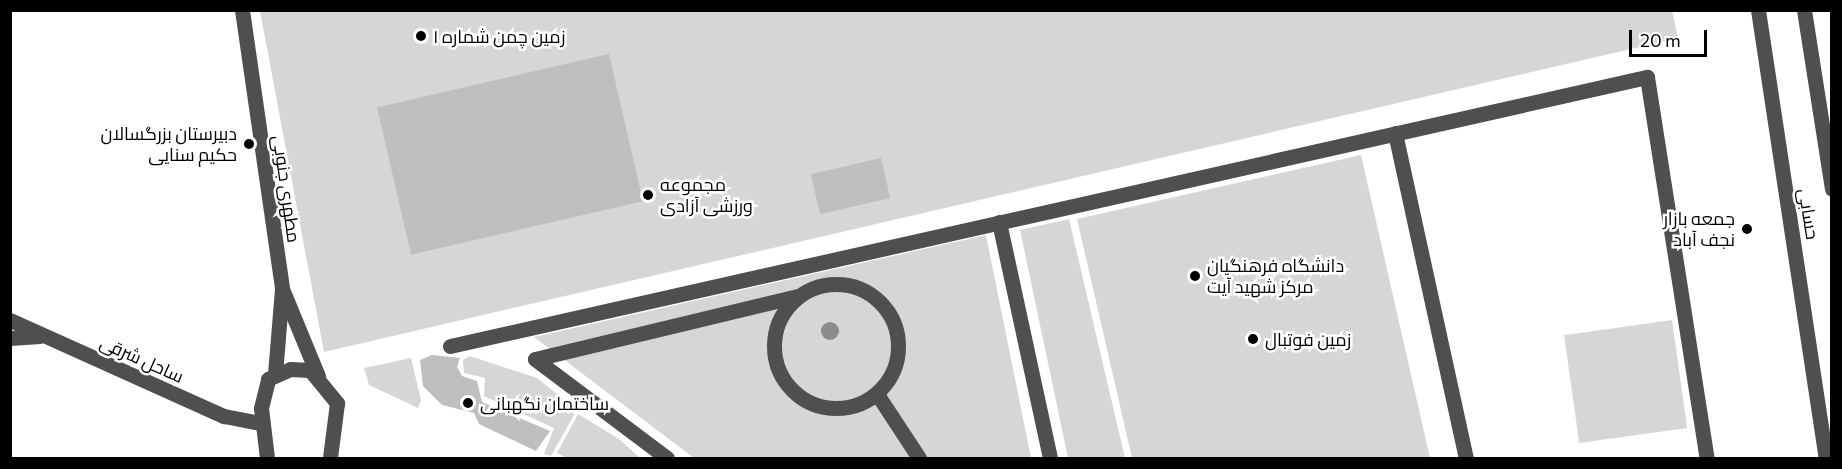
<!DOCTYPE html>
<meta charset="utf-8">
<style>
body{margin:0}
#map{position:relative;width:1842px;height:469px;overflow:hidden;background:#fff;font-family:Commissioner,Cairo,sans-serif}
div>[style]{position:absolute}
.green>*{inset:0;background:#d6d6d6;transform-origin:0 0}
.building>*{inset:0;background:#bfbfbf;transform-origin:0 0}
.minor>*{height:15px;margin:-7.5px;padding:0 7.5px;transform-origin:7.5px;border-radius:7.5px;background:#4f4f4f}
.minor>.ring{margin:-7.5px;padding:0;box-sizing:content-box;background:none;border:15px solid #4f4f4f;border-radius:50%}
.trees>*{width:18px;height:18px;margin:-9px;border-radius:50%;background:#8c8c8c}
.dots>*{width:16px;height:16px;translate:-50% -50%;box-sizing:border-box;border:3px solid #fff;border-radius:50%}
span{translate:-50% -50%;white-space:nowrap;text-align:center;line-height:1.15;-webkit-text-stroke:5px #fff;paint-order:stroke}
.poi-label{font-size:18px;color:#000}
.left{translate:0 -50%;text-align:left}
.right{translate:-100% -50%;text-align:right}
.street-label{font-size:18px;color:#000}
.frame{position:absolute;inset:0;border:12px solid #000;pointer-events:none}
.scale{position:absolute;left:1629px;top:30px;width:78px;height:27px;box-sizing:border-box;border:3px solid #000;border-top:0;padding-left:8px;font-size:18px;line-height:21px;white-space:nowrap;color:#000;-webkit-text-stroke:4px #fff;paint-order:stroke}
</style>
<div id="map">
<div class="green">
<i style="clip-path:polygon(1672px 10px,1678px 38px,324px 352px,260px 11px)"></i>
<i style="clip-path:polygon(1361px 155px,1430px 458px,1132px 458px,1077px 219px)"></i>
<i style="clip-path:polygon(1069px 219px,1125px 458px,1068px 458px,1020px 230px)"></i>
<i style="clip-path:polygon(986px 235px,1031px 458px,694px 458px,534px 337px)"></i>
<i style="left:1672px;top:320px;width:109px;height:109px;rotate:82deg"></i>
<i style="clip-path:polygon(470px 356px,537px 378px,577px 410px,551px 456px,544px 454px,554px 428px,484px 396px,485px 378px,464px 373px,463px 360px)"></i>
<i style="clip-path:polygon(411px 358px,421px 400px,418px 408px,369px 385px,364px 368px)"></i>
<i style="clip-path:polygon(578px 414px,619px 439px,640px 458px,567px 458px,557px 453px)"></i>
</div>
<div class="building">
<i style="left:609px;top:54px;width:151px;height:238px;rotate:77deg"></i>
<i style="left:881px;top:158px;width:41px;height:72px;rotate:77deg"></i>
<i style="clip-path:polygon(432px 355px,460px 358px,457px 367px,462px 376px,477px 381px,482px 402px,550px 431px,536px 451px,479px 424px,474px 413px,442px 405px,423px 386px,420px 360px)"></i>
</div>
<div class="minor">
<i style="left:242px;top:10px;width:282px;rotate:81.8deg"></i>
<i style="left:282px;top:289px;width:85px;rotate:94.7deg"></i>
<i style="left:1758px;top:10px;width:453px;rotate:81.4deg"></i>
<i style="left:1804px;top:10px;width:181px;rotate:81.1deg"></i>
<i style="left:1395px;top:133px;width:333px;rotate:77.7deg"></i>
<i style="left:999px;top:222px;width:241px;rotate:77.8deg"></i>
<i class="ring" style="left:774px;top:284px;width:109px;height:109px"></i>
<i style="left:283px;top:291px;width:92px;rotate:67.6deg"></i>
<i style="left:10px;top:320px;width:235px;rotate:24.2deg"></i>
<i style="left:224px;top:416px;width:38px;rotate:11deg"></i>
<i style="left:10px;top:338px;width:30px;rotate:-4deg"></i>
<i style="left:450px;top:346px;width:1227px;rotate:-12.67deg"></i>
<i style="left:1647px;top:77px;width:386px;rotate:81.1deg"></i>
<i style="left:535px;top:359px;width:270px;rotate:-13.5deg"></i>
<i style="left:535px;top:359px;width:165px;rotate:36.9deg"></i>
<i style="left:877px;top:394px;width:77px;rotate:56.7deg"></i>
<i style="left:267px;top:458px;width:50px;rotate:-96.8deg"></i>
<i style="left:261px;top:408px;width:30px;rotate:-76deg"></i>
<i style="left:268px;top:379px;width:24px;rotate:-24deg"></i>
<i style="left:290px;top:369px;width:20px;rotate:3deg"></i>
<i style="left:310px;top:370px;width:43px;rotate:50.7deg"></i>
<i style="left:337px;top:403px;width:55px;rotate:97.3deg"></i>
</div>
<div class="trees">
<i style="left:830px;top:331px"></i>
</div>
<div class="dots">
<i style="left:421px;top:36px;background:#000"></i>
<i style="left:249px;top:144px;background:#000"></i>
<i style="left:648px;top:195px;background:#000"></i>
<i style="left:1747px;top:229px;background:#000"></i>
<i style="left:1195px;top:276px;background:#000"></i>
<i style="left:1253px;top:339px;background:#000"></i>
<i style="left:468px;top:403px;background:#000"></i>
</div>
<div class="poi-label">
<span class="left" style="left:433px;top:36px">زمین چمن شماره ۱</span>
<span class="right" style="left:237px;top:144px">دبیرستان بزرگسالان<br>حکیم سنایی</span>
<span class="left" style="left:660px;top:195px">مجموعه<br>ورزشی آزادی</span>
<span class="right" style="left:1735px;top:229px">جمعه بازار<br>نجف آباد</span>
<span class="left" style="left:1207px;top:276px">دانشگاه فرهنگیان<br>مرکز شهید آیت</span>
<span class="left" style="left:1265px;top:339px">زمین فوتبال</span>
<span class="left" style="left:480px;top:403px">ساختمان نگهبانی</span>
</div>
<div class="street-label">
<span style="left:287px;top:189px;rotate:82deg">مطهری جنوبی</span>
<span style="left:1809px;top:214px;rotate:81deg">حسابی</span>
<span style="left:142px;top:359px;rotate:24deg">ساحل شرقی</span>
</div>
<div class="frame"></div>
<div class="scale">20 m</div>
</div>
